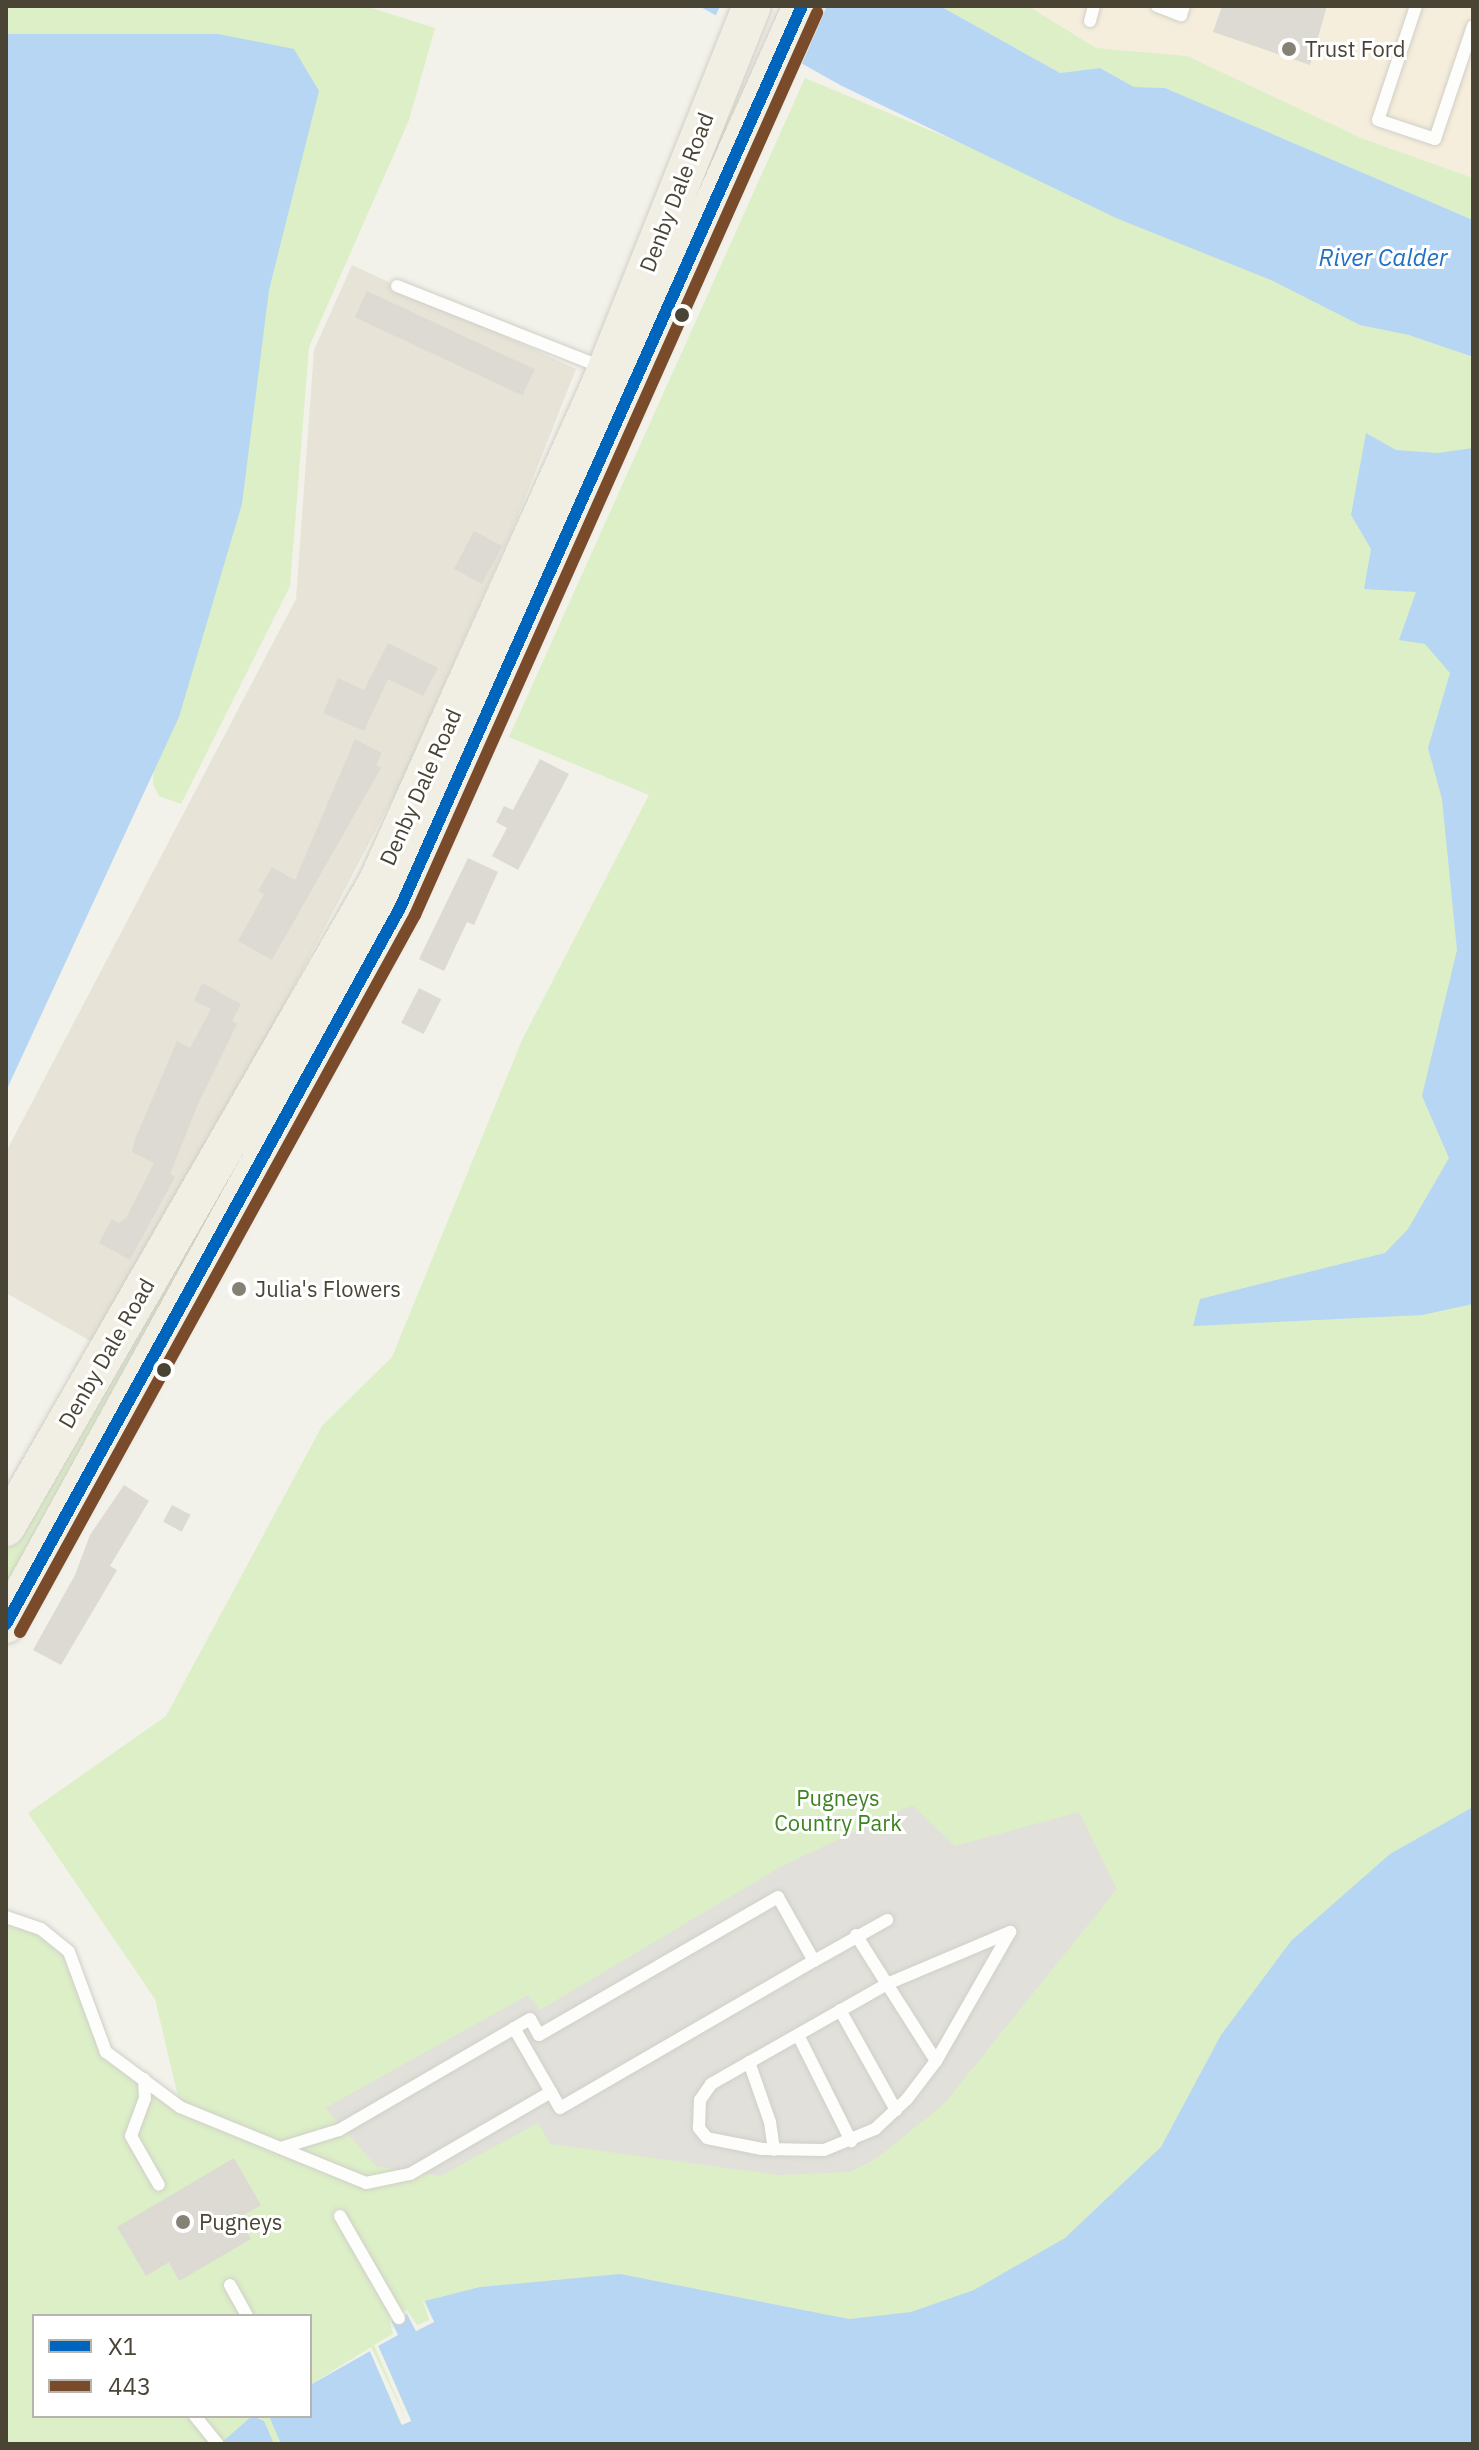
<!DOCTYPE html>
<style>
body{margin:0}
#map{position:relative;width:1479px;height:2450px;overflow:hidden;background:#f2f1ea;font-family:"IBM Plex Sans",sans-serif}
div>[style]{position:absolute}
.residential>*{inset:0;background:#e7e3d7}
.commercial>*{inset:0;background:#f6eedc}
.green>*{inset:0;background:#dcefc7}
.parking>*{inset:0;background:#e1e0da}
.water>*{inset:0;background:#b6d6f4}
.pier>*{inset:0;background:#f2f1ea}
.building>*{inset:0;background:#dcdad3;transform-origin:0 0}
.roads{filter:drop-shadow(0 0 2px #d0cfc8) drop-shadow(0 0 2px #d0cfc8)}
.lane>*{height:12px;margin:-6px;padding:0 6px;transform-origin:6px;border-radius:6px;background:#fdfdfc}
.primary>*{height:38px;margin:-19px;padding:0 19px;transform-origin:19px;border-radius:19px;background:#f1efe4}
.bus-1>*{height:12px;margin:-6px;padding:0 6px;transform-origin:6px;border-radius:6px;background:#0065bd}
.bus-2>*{height:12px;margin:-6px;padding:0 6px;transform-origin:6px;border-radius:6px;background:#7a4b2a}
.dots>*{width:22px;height:22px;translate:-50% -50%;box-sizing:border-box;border:4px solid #fff;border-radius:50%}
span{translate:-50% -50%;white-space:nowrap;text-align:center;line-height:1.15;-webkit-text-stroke:6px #fff;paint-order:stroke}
.poi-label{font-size:22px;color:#4a4435}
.left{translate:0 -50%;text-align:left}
.street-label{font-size:22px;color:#4a4435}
.park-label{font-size:22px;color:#3d8321}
.water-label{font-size:24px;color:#2070c3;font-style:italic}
.frame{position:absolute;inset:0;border:8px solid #4a4435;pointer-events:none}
.legend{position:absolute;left:32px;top:2314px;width:280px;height:104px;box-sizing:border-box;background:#fff;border:2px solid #b7b4ae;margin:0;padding:10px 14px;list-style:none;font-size:24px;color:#4a4435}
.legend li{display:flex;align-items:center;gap:16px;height:40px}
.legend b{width:40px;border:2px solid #b7b4ae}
</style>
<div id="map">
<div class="residential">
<i style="clip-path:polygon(352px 265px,576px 369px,516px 521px,400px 784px,217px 1133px,94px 1343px,6px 1293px,6px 1152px,296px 599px,314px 350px)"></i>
</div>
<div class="commercial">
<i style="clip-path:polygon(1028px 6px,1473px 6px,1473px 178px,1361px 138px,1187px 56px,1096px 48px)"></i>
</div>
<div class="green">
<i style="clip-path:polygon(6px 6px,365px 6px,435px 28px,409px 120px,309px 347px,290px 586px,181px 804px,159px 796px,153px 784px,154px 764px,6px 39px)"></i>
<i style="clip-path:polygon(940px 6px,1028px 6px,1096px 48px,1187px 56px,1361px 138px,1473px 178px,1473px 220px,1165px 88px,1134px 87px,1100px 68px,1060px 73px)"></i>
<i style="clip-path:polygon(evenodd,805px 78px,1473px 358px,1473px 2444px,6px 2444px,6px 1918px,41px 1929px,69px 1952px,106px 2052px,180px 2105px,155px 1999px,28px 1813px,166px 1716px,322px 1426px,392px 1357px,522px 1040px,649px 795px,509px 737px,805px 78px,34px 2316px,310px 2316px,310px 2416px,34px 2416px,34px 2316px)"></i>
<i style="clip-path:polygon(202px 1237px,6px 1593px,6px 1552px,185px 1254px)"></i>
</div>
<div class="parking">
<i style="clip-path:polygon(912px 1805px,955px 1846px,1079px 1812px,1117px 1889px,944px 2104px,877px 2158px,850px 2172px,778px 2175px,550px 2144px,538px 2123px,440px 2176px,376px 2166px,325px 2108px,528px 1995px,540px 2010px,782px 1866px)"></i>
</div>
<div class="water">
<i style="clip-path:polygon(699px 6px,940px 6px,1060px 73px,1100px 68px,1134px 87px,1165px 88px,1473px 220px,1473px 357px,1409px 335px,1360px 325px,1271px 280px,1116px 218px,842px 86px)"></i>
<i style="clip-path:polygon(6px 34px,218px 34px,294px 49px,319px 91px,269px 290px,242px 504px,179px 717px,6px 1091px)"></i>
<i style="clip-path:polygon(1366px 433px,1396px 450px,1438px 453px,1473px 448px,1473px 1304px,1422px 1315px,1193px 1326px,1200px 1299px,1385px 1253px,1408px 1229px,1449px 1158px,1422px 1096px,1457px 950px,1442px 799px,1428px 748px,1450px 673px,1425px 644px,1399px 640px,1416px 592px,1364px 589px,1371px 549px,1351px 515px)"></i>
<i style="clip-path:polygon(1473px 1807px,1473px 2444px,281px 2444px,269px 2416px,310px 2416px,310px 2385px,370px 2351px,401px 2424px,411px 2420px,378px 2345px,398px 2335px,391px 2321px,407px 2314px,416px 2331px,434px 2322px,425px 2301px,480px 2287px,620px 2274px,849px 2319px,911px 2312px,974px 2290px,1065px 2238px,1161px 2147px,1221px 2035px,1291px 1941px,1390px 1854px)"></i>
<i style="clip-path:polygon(252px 2416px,264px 2421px,274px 2444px,220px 2444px)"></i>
</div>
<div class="pier">
<i style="clip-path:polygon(720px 6px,827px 6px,801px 66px,714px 19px)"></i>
<i style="clip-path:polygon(422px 2298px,434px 2322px,416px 2331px,407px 2314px,391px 2321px,398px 2335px,378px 2346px,411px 2421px,402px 2425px,370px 2351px,310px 2385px,371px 2347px,406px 2419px,374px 2345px,393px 2334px,389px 2317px,407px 2310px,417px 2325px,429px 2320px)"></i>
</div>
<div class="building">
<i style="clip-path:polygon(1222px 6px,1327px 6px,1310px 65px,1213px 32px)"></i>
<i style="left:367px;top:291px;width:185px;height:29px;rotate:25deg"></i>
<i style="left:474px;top:531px;width:32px;height:43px;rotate:28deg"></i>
<i style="clip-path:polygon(388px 643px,438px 668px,423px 696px,388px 679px,364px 731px,323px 713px,338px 678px,364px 690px)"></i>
<i style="clip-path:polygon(355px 739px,382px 753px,376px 765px,381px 768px,272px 960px,238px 941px,264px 894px,258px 891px,272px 867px,295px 880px)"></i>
<i style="clip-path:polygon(540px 759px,569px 774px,518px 870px,492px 856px,507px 828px,496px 822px,504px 806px,513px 810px)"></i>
<i style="clip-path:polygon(468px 858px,498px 872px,474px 925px,467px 922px,444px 971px,419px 959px)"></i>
<i style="clip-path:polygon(202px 983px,241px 1004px,232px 1021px,237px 1024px,199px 1102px,170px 1174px,175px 1177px,130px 1260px,99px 1243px,112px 1219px,119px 1223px,126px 1218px,154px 1163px,132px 1152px,135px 1139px,177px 1041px,190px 1048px,211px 1009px,194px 1001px)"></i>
<i style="left:419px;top:988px;width:25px;height:39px;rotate:27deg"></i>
<i style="clip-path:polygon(124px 1485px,149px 1501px,110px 1566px,117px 1570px,61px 1665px,33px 1650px,75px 1575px,90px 1535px)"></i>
<i style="left:172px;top:1505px;width:21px;height:19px;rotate:28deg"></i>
<i style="clip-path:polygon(234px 2158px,261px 2205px,239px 2218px,251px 2239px,179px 2281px,169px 2262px,146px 2276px,117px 2227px)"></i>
</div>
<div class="roads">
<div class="lane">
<i style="left:1157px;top:6px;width:26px;rotate:21deg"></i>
<i style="left:1181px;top:15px;width:9px;rotate:-72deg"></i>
<i style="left:1416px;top:6px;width:120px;rotate:108.4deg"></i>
<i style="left:1378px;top:120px;width:60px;rotate:18.4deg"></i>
<i style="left:1435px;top:139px;width:119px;rotate:-71.4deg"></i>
<i style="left:1090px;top:21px;width:16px;rotate:-75deg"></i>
<i style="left:397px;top:286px;width:223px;rotate:21.6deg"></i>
<i style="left:6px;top:1917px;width:37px;rotate:19deg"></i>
<i style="left:41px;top:1929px;width:36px;rotate:39deg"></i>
<i style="left:69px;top:1952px;width:107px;rotate:69.7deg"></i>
<i style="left:106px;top:2052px;width:92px;rotate:36.6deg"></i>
<i style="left:180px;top:2107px;width:201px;rotate:22.2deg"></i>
<i style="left:366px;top:2183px;width:45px;rotate:-11.6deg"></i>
<i style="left:410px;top:2174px;width:163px;rotate:-30.2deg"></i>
<i style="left:551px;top:2092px;width:18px;rotate:61deg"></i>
<i style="left:560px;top:2108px;width:293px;rotate:-30.1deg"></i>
<i style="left:814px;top:1961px;width:73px;rotate:-119.4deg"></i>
<i style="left:778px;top:1897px;width:276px;rotate:150deg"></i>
<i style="left:539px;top:2035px;width:18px;rotate:-119deg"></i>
<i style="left:530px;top:2019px;width:221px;rotate:149.8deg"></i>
<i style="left:339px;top:2130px;width:61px;rotate:162.8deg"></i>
<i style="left:856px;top:1935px;width:58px;rotate:57.7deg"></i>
<i style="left:887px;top:1984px;width:91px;rotate:57.5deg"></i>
<i style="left:936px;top:2061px;width:48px;rotate:127.3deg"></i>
<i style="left:907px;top:2099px;width:44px;rotate:136.8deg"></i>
<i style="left:875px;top:2129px;width:55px;rotate:157.6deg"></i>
<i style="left:824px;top:2150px;width:62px;rotate:-179.1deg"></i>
<i style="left:762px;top:2149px;width:56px;rotate:-168.7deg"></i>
<i style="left:707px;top:2138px;width:13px;rotate:-129deg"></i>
<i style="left:699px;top:2128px;width:28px;rotate:-88deg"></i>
<i style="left:700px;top:2100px;width:19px;rotate:-55deg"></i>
<i style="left:711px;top:2084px;width:202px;rotate:-29.6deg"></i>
<i style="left:887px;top:1984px;width:134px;rotate:-22.9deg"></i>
<i style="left:1010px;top:1932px;width:149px;rotate:119.8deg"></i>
<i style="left:814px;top:1961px;width:84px;rotate:-29.3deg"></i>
<i style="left:840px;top:2010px;width:115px;rotate:60.8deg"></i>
<i style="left:514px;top:2028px;width:74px;rotate:60deg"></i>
<i style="left:798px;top:2035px;width:119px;rotate:63.4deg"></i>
<i style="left:749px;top:2062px;width:64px;rotate:70.7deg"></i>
<i style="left:770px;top:2122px;width:28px;rotate:82deg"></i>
<i style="left:144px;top:2079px;width:19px;rotate:87deg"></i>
<i style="left:145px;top:2098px;width:40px;rotate:110.2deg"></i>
<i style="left:131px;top:2136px;width:56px;rotate:60.3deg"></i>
<i style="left:340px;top:2216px;width:118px;rotate:60deg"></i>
<i style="left:230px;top:2285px;width:35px;rotate:61deg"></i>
<i style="left:195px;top:2416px;width:36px;rotate:51deg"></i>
</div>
<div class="primary">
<i style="left:6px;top:1527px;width:745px;rotate:-60.06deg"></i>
<i style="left:378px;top:881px;width:546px;rotate:-65.88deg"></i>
<i style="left:601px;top:383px;width:406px;rotate:-68.2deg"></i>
<i style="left:6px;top:1624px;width:817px;rotate:-61.18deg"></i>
<i style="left:400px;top:908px;width:988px;rotate:-65.98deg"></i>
</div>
</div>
<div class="bus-1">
<i style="left:6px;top:1624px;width:817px;rotate:-61.18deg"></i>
<i style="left:400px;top:908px;width:988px;rotate:-65.98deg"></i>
</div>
<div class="bus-2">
<i style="left:20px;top:1632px;width:819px;rotate:-61.15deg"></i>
<i style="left:415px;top:915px;width:988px;rotate:-65.98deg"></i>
</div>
<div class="dots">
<i style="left:1289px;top:49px;background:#858174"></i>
<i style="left:682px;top:315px;background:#4a4435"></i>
<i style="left:239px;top:1289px;background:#858174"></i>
<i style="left:164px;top:1370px;background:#4a4435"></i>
<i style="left:183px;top:2222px;background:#858174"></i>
</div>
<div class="poi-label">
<span class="left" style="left:1305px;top:49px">Trust Ford</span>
<span class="left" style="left:255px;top:1289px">Julia's Flowers</span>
<span class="left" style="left:199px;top:2222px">Pugneys</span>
</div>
<div class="street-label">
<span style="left:676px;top:192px;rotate:-69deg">Denby Dale Road</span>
<span style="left:420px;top:787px;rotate:-66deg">Denby Dale Road</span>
<span style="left:106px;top:1353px;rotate:-60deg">Denby Dale Road</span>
</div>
<div class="park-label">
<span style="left:838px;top:1810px">Pugneys<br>Country Park</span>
</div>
<div class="water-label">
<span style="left:1383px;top:258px">River Calder</span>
</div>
<div class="frame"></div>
<ul class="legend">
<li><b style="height:10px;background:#0065bd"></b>X1</li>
<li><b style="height:10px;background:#7a4b2a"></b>443</li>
</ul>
</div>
